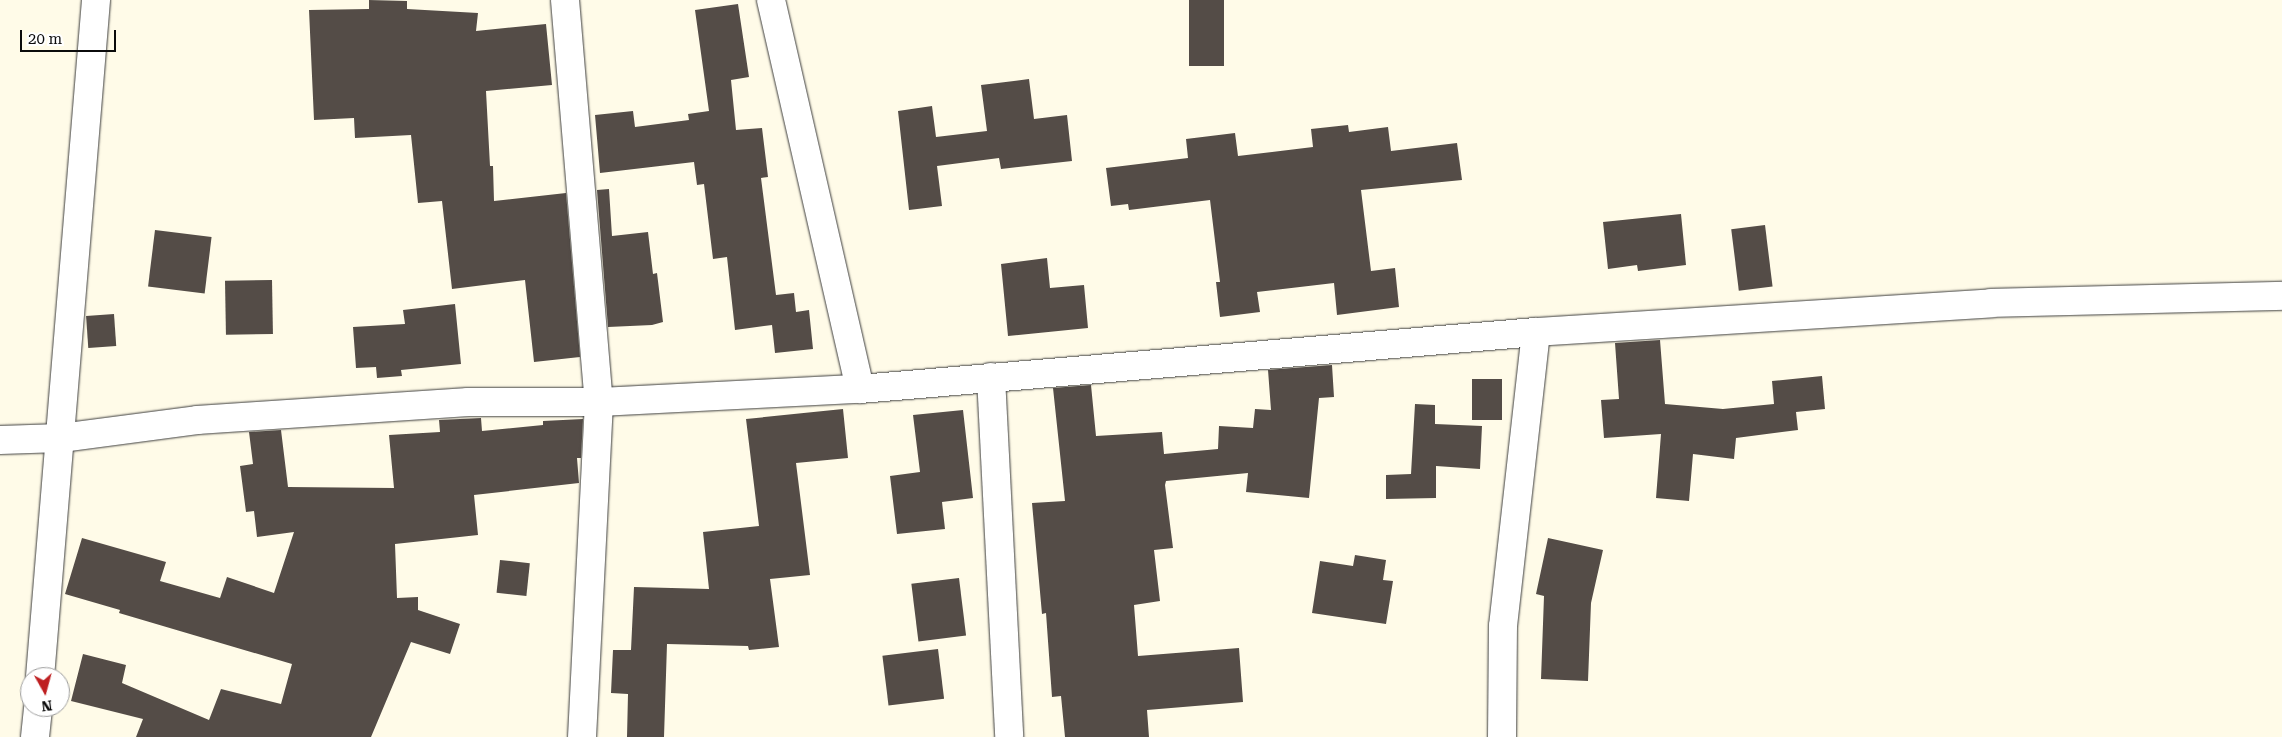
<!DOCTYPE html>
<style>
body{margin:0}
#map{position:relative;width:2282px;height:737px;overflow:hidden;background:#fffbe8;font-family:"Roboto Serif",serif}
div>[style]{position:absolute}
.building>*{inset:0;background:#544c47;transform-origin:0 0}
.roads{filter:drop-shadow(0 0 1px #3e3e3e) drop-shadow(0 0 1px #3e3e3e)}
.minor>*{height:28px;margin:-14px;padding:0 14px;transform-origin:14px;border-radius:14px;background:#fff}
span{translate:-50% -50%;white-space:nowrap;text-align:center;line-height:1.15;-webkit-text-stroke:5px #fff;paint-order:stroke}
.north{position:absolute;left:20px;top:667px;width:50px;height:50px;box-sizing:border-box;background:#fff;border:1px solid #9d9d9d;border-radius:50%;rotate:173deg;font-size:14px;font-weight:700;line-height:20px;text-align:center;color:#0b0b0b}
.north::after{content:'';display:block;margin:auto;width:18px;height:22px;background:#be1f21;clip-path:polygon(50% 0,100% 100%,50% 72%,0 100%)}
.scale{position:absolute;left:20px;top:30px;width:96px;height:22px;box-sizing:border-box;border:2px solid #0b0b0b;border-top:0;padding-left:6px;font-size:15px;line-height:18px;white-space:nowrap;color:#0b0b0b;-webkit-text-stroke:4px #fff;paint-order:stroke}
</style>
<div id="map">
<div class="building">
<i style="clip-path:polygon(369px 0,407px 1px,407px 9px,478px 13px,476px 31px,546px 24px,552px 85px,486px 91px,490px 166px,493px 166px,494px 201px,566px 193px,580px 357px,534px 362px,525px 280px,452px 289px,442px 201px,418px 203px,411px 135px,355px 138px,354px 118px,314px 120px,309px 10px,369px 9px)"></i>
<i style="left:1189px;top:0;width:35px;height:66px"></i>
<i style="clip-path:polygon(738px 4px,749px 77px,731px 80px,736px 130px,762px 128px,768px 177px,761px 178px,776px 295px,794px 293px,796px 312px,809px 310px,813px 349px,775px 353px,772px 325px,735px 330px,727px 257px,713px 259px,704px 184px,697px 185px,694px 162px,600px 173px,595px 115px,633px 111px,635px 127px,689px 120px,688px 114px,709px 111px,695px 10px)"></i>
<i style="clip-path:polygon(1029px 79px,1034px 119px,1067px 115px,1072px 161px,1001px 169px,999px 158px,937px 166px,942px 206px,909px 210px,898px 111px,932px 106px,936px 137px,987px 131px,981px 85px)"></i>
<i style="clip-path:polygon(1348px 125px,1349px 132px,1388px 127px,1391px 151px,1457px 143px,1462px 180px,1361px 190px,1371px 271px,1395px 268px,1399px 307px,1337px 315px,1334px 283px,1257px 292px,1260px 312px,1220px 317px,1216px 282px,1220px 282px,1210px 200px,1129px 210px,1128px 204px,1111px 206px,1106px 168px,1188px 158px,1186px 139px,1235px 133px,1238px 156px,1313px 147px,1311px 129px)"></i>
<i style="clip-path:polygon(609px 189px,612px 236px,648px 232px,653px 274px,657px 273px,663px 322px,652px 325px,608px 327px,597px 190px)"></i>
<i style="clip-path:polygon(1681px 214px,1686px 265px,1638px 271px,1637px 265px,1608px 269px,1603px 222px)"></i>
<i style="left:1765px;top:225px;width:62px;height:34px;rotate:83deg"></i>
<i style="left:155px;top:230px;width:57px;height:57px;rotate:7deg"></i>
<i style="clip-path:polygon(1047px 258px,1050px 288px,1084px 285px,1088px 328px,1008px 336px,1001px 264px)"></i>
<i style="left:272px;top:280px;width:54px;height:47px;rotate:89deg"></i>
<i style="clip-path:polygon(455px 304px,461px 364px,401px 370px,402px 376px,377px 378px,376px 367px,356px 368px,353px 327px,405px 324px,403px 310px)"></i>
<i style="left:114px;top:314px;width:32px;height:28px;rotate:86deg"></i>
<i style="clip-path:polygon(1660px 340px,1665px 404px,1723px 409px,1774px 404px,1772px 381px,1822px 376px,1825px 409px,1796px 412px,1798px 430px,1736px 438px,1734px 459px,1693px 454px,1689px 501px,1656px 498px,1661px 434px,1604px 438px,1601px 400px,1619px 399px,1615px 343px)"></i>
<i style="clip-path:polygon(1332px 365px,1334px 397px,1319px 398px,1309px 498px,1246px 492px,1248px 473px,1166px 481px,1165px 485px,1173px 548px,1154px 550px,1160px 601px,1134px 605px,1138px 656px,1239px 648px,1243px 702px,1147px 710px,1149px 737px,1065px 737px,1061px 696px,1052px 697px,1046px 613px,1042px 614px,1032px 503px,1065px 501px,1053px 388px,1091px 385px,1096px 436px,1162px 432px,1164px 454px,1218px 449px,1219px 426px,1253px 428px,1255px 409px,1271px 410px,1268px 370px)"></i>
<i style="left:1502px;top:379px;width:41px;height:30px;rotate:90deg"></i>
<i style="clip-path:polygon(1415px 404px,1435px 405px,1435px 424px,1482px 426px,1480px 469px,1436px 466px,1436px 498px,1386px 499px,1386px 475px,1411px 474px)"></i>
<i style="clip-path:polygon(843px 409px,848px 458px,796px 463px,810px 575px,770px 579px,779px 647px,749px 650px,748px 646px,667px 644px,664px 737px,627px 737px,628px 694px,611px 693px,613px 650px,631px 650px,634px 587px,709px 589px,703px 532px,759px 526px,746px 419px)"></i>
<i style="clip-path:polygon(963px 410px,973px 498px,942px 502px,945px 529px,897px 534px,890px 476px,920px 472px,913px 415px)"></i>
<i style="clip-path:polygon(481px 418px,482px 431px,543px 425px,543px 421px,583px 419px,581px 458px,577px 458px,579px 483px,474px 495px,478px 535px,395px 544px,397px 598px,418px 597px,418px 610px,460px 624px,450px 654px,411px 642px,371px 737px,136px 737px,143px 719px,71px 701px,83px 654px,126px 665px,122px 683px,209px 720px,221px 689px,281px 704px,292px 664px,119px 613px,120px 610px,65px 594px,82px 538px,166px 562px,160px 581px,220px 598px,227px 577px,274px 593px,294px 532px,257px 537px,254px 511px,246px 512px,240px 466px,253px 464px,249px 432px,281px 430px,288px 487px,394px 488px,389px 435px,440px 432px,439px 420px)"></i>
<i style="clip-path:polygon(1548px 538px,1603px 550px,1591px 603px,1588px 681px,1541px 679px,1544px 596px,1536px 594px)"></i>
<i style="clip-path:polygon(1355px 555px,1386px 560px,1383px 580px,1393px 581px,1386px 624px,1312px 613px,1320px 561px,1353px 566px)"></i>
<i style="left:500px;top:560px;width:30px;height:33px;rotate:6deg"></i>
<i style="left:959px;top:578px;width:58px;height:48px;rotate:83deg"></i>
<i style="left:938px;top:649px;width:50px;height:56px;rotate:83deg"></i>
</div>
<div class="roads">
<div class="minor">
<i style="left:565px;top:0;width:403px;rotate:85.2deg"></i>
<i style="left:599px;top:402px;width:335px;rotate:92.9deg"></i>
<i style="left:771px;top:0;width:399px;rotate:77.1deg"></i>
<i style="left:991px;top:377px;width:360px;rotate:87.1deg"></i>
<i style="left:0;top:440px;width:61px;rotate:-1.9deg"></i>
<i style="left:61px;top:438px;width:137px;rotate:-7.5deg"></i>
<i style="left:197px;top:420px;width:272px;rotate:-3.8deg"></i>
<i style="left:468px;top:402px;width:131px"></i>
<i style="left:599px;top:402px;width:261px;rotate:-2.9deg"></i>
<i style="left:860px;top:389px;width:678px;rotate:-4.82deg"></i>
<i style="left:1536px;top:332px;width:456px;rotate:-3.6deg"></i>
<i style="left:1991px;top:303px;width:291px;rotate:-1.4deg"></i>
<i style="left:40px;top:677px;width:679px;rotate:-85.27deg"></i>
<i style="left:35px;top:737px;width:30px;rotate:-84deg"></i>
<i style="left:1502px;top:737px;width:111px;rotate:-89.5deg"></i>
<i style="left:1503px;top:626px;width:296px;rotate:-83.6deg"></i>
</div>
</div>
<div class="north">N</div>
<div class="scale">20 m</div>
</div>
